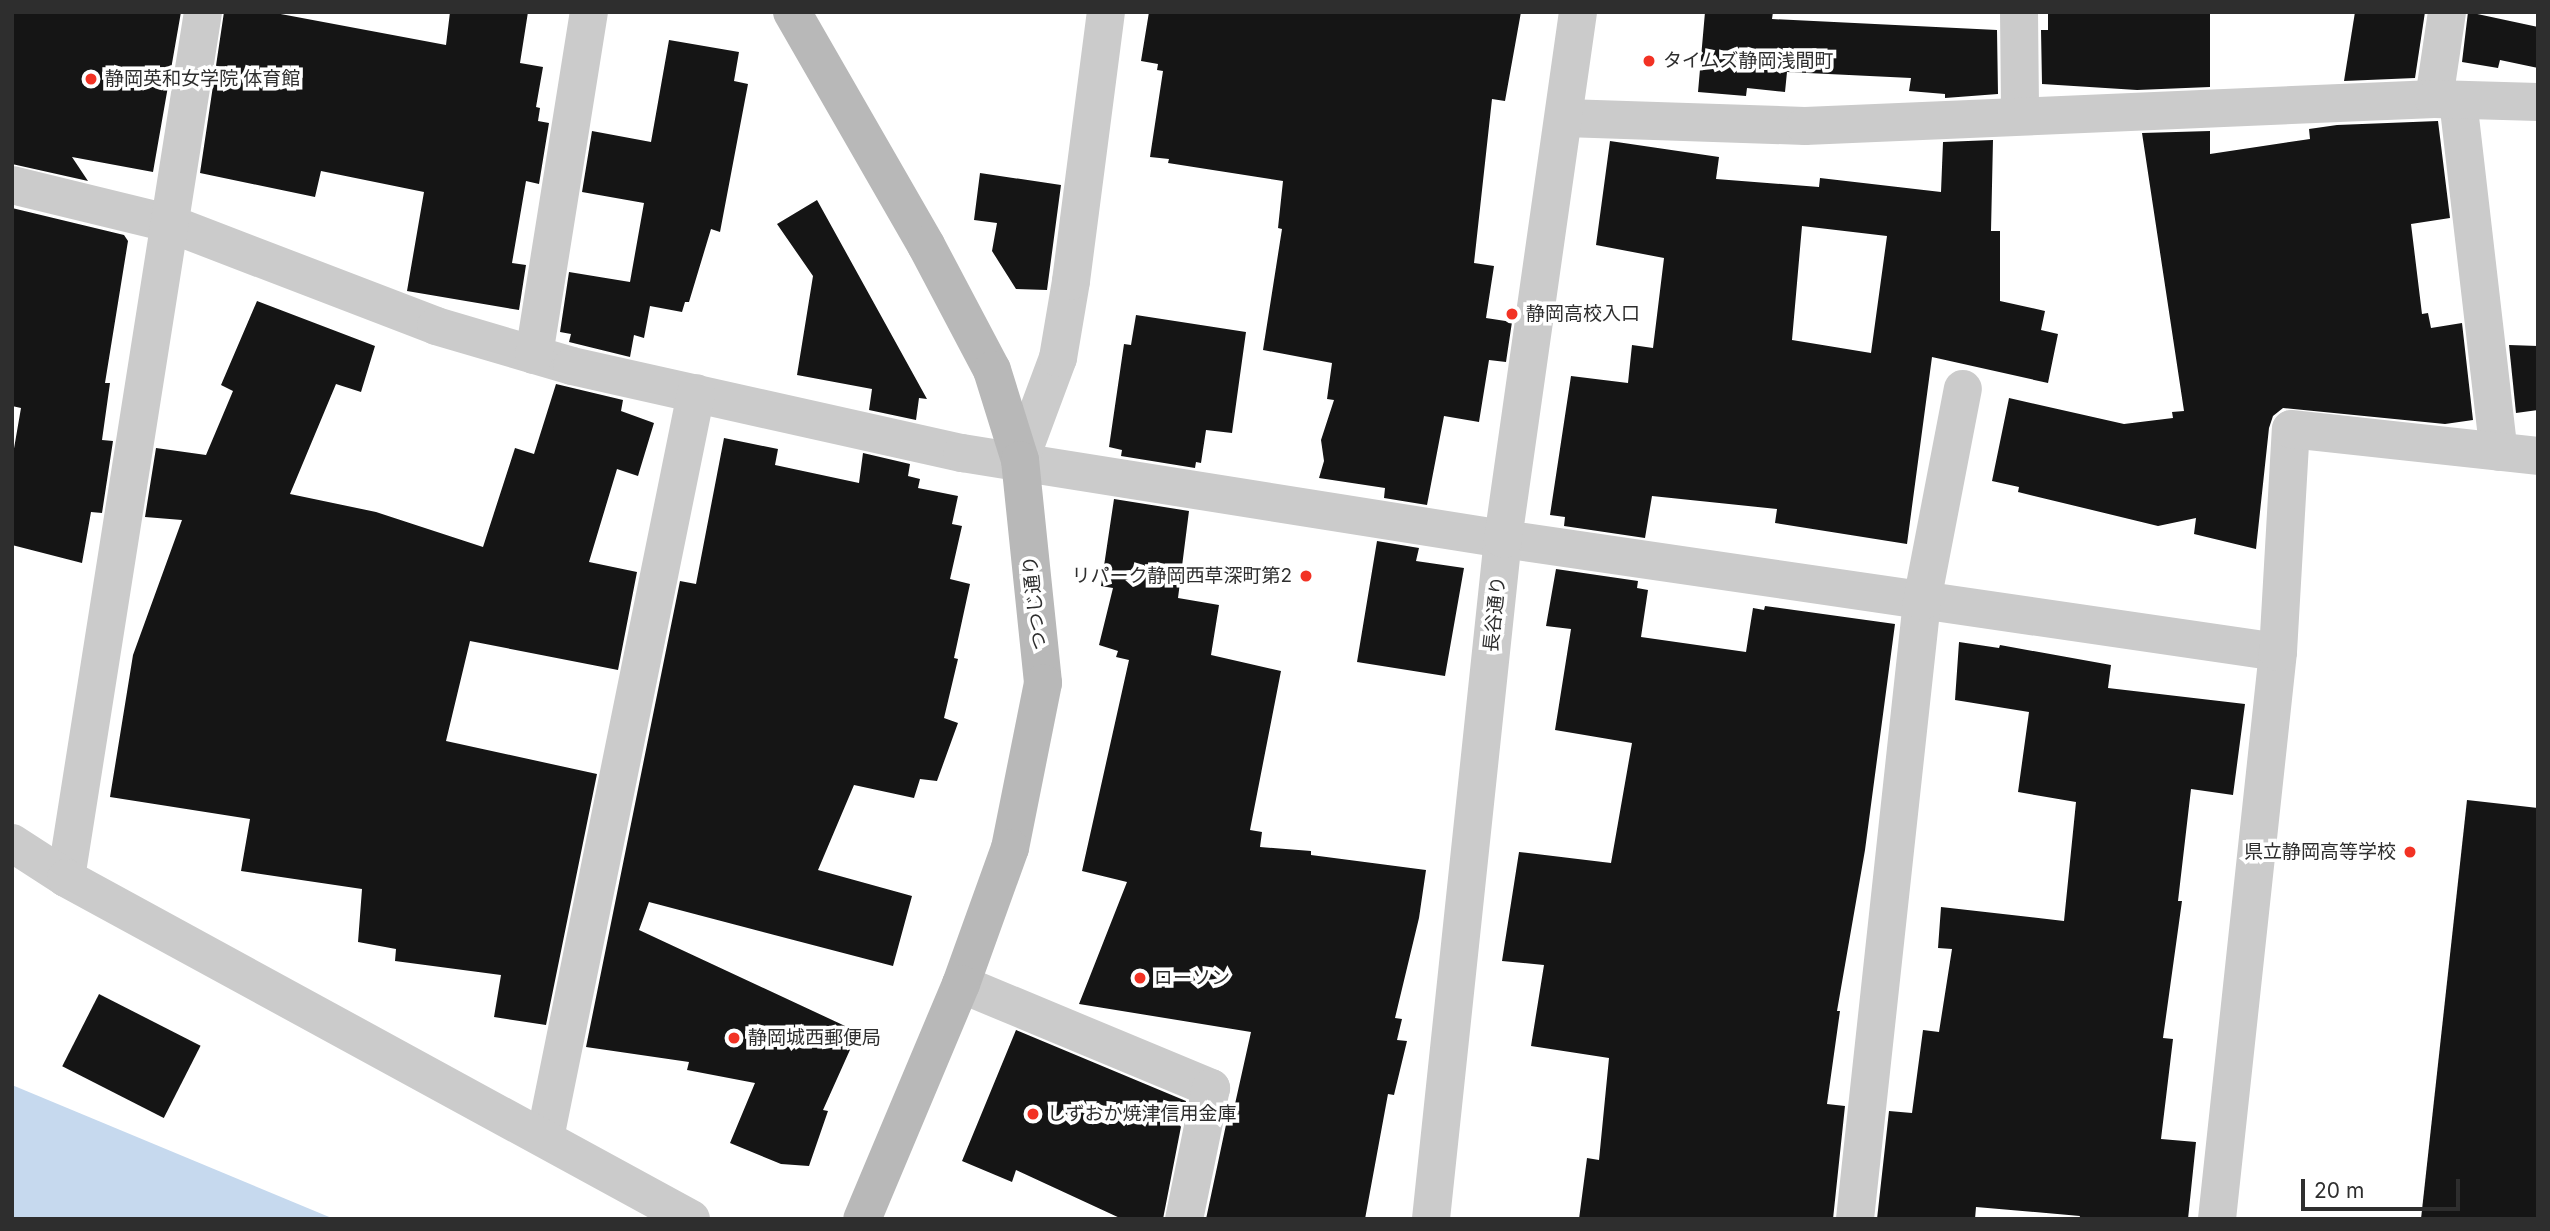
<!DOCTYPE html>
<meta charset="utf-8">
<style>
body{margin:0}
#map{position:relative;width:2550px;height:1231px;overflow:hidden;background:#fff;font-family:Inter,"Noto Sans JP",sans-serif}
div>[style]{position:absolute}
.water>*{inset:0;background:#c6d9ee}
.building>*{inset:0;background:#151515;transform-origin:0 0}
.minor>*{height:38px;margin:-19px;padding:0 19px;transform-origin:19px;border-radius:19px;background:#cbcbcb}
.tertiary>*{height:38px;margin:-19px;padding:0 19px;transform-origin:19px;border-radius:19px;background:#cbcbcb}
.secondary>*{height:38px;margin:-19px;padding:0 19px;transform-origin:19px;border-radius:19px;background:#b8b8b8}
.dots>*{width:19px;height:19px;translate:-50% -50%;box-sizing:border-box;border:4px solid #fff;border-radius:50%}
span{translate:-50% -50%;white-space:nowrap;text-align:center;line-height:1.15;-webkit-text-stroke:7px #fff;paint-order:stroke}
.poi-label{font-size:19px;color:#2e2e2e}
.left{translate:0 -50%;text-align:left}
.right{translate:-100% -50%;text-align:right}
.street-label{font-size:19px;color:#2e2e2e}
.frame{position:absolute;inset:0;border:14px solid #2e2e2e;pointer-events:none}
.scale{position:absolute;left:2301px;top:1179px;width:159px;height:32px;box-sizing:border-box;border:4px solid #2e2e2e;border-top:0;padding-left:9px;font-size:21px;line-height:24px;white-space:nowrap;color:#2e2e2e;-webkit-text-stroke:5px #fff;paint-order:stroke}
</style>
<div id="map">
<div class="water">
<i style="clip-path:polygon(12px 1085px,334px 1219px,12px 1219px)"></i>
</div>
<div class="building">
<i style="clip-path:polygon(12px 12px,181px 12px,153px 172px,72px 157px,88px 181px,12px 164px)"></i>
<i style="clip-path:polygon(224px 12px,270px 12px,446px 45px,450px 12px,528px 12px,520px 63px,543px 67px,536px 107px,540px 108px,538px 121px,549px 123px,539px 184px,526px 181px,512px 263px,526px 265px,519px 310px,407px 291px,424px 192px,321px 171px,315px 197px,200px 173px)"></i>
<i style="clip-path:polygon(1149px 12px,1521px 12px,1505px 101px,1492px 99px,1474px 263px,1494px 266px,1486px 318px,1512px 322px,1506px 362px,1489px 360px,1479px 422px,1444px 416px,1427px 505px,1384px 498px,1385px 488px,1319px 478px,1324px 461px,1321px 440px,1334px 400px,1327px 399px,1332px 363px,1263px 350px,1282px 229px,1278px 228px,1283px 181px,1168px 163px,1169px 159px,1150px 157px,1163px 71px,1157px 70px,1158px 64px,1141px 61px)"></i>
<i style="clip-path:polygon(1705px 12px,1773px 12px,1772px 19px,1997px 30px,1998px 94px,1945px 98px,1945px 94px,1909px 91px,1911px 78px,1787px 72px,1785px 92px,1747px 88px,1746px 96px,1698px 92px)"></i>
<i style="clip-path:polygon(2048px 12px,2210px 12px,2210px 87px,2137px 90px,2042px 84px,2041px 30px,2048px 30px)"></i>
<i style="clip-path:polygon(2355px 12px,2425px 12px,2415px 78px,2344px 81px)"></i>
<i style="clip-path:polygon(2468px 12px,2538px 27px,2538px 68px,2500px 60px,2498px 68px,2462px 62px)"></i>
<i style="clip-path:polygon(669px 40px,739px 52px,734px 81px,748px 84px,720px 232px,711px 229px,689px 302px,685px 302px,682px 312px,650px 306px,644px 338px,634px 335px,630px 357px,569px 342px,571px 334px,560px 332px,569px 272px,630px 282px,644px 203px,582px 192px,592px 131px,651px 142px)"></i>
<i style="clip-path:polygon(2438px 121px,2450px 218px,2411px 224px,2422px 314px,2428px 313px,2431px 328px,2462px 323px,2473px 420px,2445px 424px,2283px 408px,2273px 416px,2269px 428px,2256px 549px,2194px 534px,2196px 518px,2158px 526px,2018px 492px,2019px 487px,1992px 481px,2009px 398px,2124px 424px,2173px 418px,2172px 412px,2184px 411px,2142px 133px,2210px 131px,2210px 154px,2310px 139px,2309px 129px,2337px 125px)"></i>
<i style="clip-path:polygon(evenodd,1993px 140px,1991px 231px,2000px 231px,2000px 301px,2045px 311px,2041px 330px,2058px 334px,2048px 383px,1932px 357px,1907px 544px,1775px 523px,1777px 509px,1652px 496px,1645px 538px,1564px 526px,1565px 517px,1550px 515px,1571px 376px,1628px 383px,1632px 345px,1653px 348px,1664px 258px,1596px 245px,1610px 141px,1719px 157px,1716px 179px,1819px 187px,1820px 178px,1941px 192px,1943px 142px,1993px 140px,1802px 226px,1887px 236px,1871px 353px,1792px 340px,1802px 226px)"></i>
<i style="clip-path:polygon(980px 173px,1061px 185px,1047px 290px,1016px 289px,992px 251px,997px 223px,974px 220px)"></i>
<i style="clip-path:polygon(817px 200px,927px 399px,919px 398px,916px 420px,869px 410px,872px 389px,797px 375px,813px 276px,777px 224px)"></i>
<i style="clip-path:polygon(12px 208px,124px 235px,128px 241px,105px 383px,110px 383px,102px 440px,113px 441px,102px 513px,91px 512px,82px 563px,12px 545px,12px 460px,21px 408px,12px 406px)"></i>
<i style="clip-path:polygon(257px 301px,375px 346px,361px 392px,336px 384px,290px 494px,376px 512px,483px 547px,515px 448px,534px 454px,556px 384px,623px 400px,621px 411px,654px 423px,638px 476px,617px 469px,589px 562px,637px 572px,618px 670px,470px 641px,446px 741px,597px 774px,546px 1025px,494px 1017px,501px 975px,395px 961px,396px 949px,358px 942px,362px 889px,241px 871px,250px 819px,110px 797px,133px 655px,182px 520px,145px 517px,156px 448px,206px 455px,233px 391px,221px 385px)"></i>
<i style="clip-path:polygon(1136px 315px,1246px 332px,1232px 433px,1206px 430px,1201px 463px,1196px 462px,1195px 468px,1121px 456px,1122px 450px,1109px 447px,1124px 344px,1131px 345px)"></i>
<i style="clip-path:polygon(2509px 345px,2538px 346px,2538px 410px,2516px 413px)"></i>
<i style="clip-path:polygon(724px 438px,778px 449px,775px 465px,859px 483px,863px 453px,910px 464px,908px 476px,920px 479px,918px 488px,958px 496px,952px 524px,962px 526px,950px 579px,970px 584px,954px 658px,958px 659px,944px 718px,958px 723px,937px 781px,920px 779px,914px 798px,854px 785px,818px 870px,912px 896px,893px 966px,649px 902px,639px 930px,858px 1032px,823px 1110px,828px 1111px,809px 1166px,781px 1164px,730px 1143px,755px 1083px,687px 1070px,689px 1062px,586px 1047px,680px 581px,696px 584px)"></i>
<i style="clip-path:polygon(1114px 499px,1189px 511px,1178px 598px,1219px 605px,1211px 655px,1281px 671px,1250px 830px,1262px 832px,1260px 847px,1311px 851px,1311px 855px,1426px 870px,1419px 918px,1395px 1018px,1402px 1019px,1397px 1040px,1407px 1041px,1394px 1095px,1388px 1094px,1365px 1219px,1206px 1219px,1227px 1120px,1231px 1122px,1251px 1032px,1079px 1004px,1127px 882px,1082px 871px,1129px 660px,1116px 657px,1118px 651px,1099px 645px,1113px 588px,1101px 586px)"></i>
<i style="clip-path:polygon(1377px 541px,1419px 548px,1416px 561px,1464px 568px,1445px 676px,1357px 662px)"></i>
<i style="clip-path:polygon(1556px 569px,1638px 581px,1637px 588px,1648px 590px,1641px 637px,1746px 652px,1753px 608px,1764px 610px,1765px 606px,1895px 624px,1865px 850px,1837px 1011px,1840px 1011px,1827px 1104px,1845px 1106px,1833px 1219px,1579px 1219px,1587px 1158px,1599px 1160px,1609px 1058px,1531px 1046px,1544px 965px,1502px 961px,1519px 852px,1611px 863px,1632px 743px,1555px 730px,1571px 629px,1546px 626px)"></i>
<i style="clip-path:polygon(1959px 642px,1999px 648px,2000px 645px,2111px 665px,2108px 688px,2245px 704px,2233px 795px,2191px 789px,2178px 901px,2182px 901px,2163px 1038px,2173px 1039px,2161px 1139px,2196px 1142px,2188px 1219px,2079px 1219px,2080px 1216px,1976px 1207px,1975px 1219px,1877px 1219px,1889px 1111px,1912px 1113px,1923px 1030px,1939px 1032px,1952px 949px,1938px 948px,1941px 907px,2064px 921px,2076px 802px,2018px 792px,2029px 712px,1955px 700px)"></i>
<i style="clip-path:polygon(2467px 800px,2538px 808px,2538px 1219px,2421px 1219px)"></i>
<i style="left:99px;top:994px;width:114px;height:81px;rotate:27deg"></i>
<i style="clip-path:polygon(1016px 1030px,1186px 1101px,1163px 1219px,1122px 1219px,1016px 1170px,1012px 1182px,962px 1161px)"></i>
</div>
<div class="minor">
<i style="left:2019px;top:12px;width:103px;rotate:89.4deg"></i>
<i style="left:2434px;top:99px;width:88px;rotate:-81.5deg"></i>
<i style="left:2458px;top:100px;width:354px;rotate:83.4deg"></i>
<i style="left:1565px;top:118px;width:240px;rotate:1.9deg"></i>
<i style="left:1805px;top:126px;width:630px;rotate:-2.46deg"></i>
<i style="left:2434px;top:99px;width:104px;rotate:1.7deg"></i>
<i style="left:12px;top:185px;width:161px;rotate:13.7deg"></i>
<i style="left:168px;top:223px;width:287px;rotate:21deg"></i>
<i style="left:436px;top:326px;width:142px;rotate:16.4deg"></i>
<i style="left:572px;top:366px;width:400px;rotate:12.6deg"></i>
<i style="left:962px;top:453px;width:548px;rotate:9.03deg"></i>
<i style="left:1503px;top:539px;width:783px;rotate:8.3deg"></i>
<i style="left:534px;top:355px;width:347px;rotate:-80.9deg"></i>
<i style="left:1020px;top:460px;width:109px;rotate:-69.6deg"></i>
<i style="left:1058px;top:358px;width:78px;rotate:-80.4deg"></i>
<i style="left:1071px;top:281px;width:271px;rotate:-82.6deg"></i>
<i style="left:66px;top:878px;width:877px;rotate:-81.01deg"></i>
<i style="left:961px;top:984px;width:271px;rotate:22.6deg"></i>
<i style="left:1211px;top:1088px;width:134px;rotate:101.6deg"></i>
<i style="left:545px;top:1138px;width:760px;rotate:-78.54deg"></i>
<i style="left:1855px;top:1219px;width:622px;rotate:-83.81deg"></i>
<i style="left:1922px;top:601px;width:216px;rotate:-79.1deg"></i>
<i style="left:2217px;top:1219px;width:570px;rotate:-83.86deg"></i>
<i style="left:2278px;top:652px;width:223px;rotate:-86.7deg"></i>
<i style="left:2291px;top:429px;width:248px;rotate:6.2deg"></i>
</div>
<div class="tertiary">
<i style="left:12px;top:843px;width:64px;rotate:32.9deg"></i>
<i style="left:66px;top:878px;width:712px;rotate:28.62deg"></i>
<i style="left:1431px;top:1219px;width:684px;rotate:-83.96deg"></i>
<i style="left:1503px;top:539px;width:532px;rotate:-81.9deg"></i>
</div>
<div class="secondary">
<i style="left:792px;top:12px;width:269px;rotate:60.1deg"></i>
<i style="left:926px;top:245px;width:141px;rotate:62.2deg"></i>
<i style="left:992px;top:370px;width:94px;rotate:72.7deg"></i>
<i style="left:1020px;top:460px;width:224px;rotate:84.1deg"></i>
<i style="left:1043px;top:683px;width:168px;rotate:101.3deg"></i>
<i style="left:1010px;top:848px;width:145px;rotate:109.8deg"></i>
<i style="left:961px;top:984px;width:255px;rotate:112.8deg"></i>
</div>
<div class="dots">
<i style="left:1649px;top:61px;background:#f23224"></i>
<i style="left:91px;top:79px;background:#f23224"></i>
<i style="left:1512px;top:314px;background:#f23224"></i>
<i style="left:1306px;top:576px;background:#f23224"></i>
<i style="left:2410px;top:852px;background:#f23224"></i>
<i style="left:1140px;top:978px;background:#f23224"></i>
<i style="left:734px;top:1038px;background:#f23224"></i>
<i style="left:1033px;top:1114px;background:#f23224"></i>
</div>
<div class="poi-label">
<span class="left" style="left:1663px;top:61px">タイムズ静岡浅間町</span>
<span class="left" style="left:105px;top:79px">静岡英和女学院 体育館</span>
<span class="left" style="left:1526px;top:314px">静岡高校入口</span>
<span class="right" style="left:1292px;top:576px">リパーク静岡西草深町第2</span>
<span class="right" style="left:2396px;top:852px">県立静岡高等学校</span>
<span class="left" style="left:1154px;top:978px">ローソン</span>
<span class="left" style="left:748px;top:1038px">静岡城西郵便局</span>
<span class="left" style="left:1047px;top:1114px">しずおか焼津信用金庫</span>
</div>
<div class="street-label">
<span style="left:1035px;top:603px;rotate:-96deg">つつじ通り</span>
<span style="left:1495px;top:614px;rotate:-84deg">長谷通り</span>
</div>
<div class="frame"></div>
<div class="scale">20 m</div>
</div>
